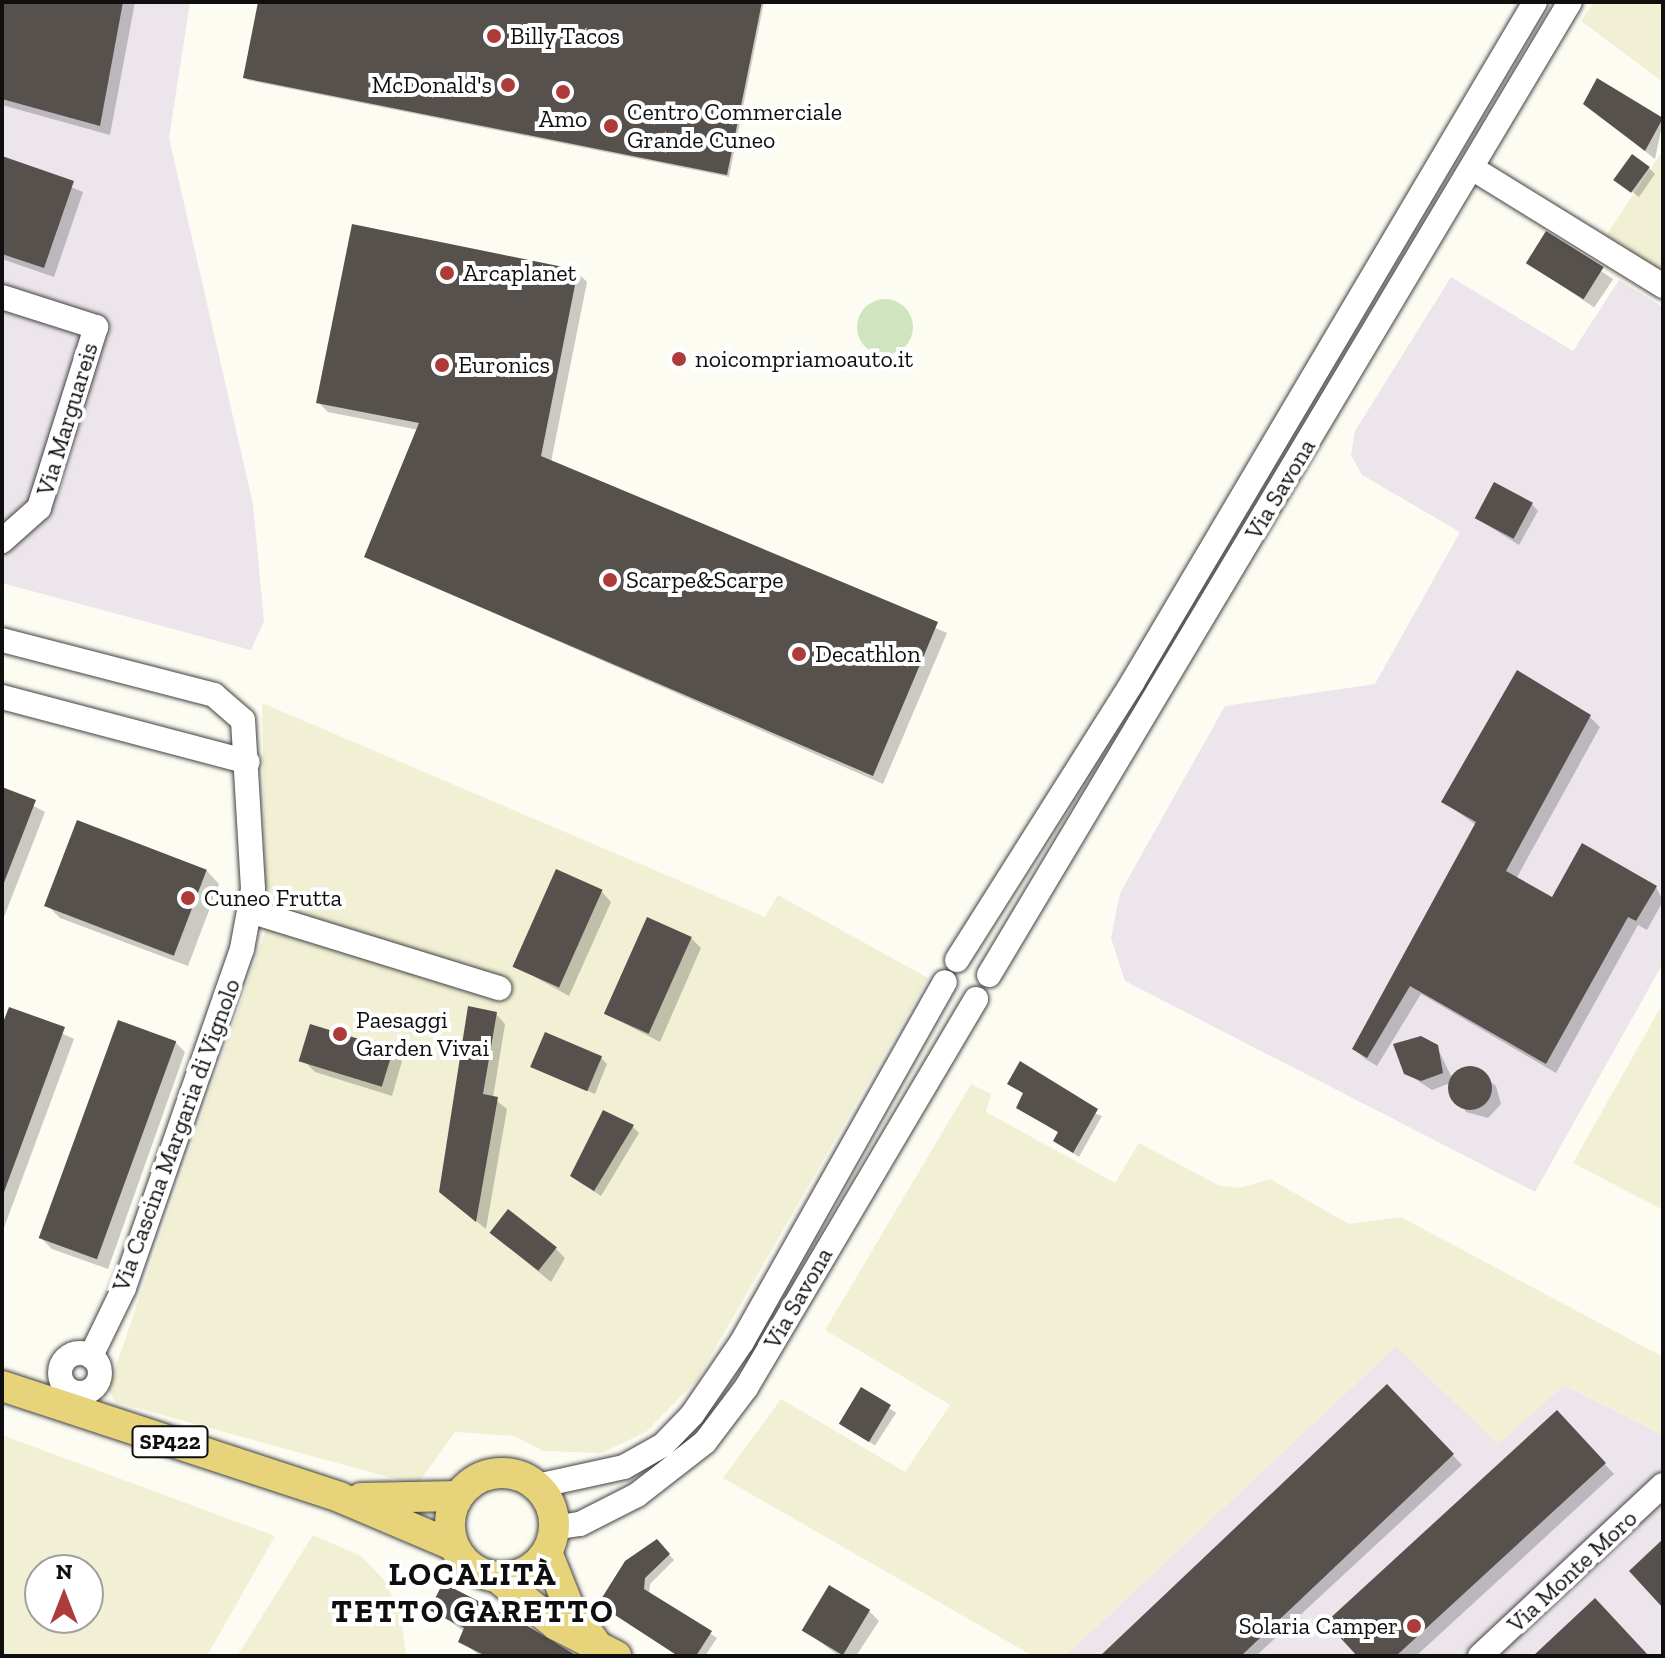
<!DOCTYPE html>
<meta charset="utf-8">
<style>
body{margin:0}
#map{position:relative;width:1665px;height:1658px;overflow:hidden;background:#fdfcf3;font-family:"Zilla Slab",serif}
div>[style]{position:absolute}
.industrial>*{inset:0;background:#ece5ec}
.farmland>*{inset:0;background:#f1f0d5}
.green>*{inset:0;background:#d0e4c0}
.round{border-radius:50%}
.shadow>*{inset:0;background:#0003;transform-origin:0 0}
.building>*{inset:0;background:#56514d;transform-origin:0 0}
.roads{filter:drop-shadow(0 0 2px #424242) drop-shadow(0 0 2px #424242)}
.minor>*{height:24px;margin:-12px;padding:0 12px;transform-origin:12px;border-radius:12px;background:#fff}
.minor>.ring{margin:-12px;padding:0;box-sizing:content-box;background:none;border:24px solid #fff;border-radius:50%}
.major>*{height:30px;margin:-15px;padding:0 15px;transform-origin:15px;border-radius:15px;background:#e7d379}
.major>.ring{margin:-15px;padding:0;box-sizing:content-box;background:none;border:30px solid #e7d379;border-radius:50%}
.dots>*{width:22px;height:22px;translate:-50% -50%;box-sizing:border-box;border:4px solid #fff;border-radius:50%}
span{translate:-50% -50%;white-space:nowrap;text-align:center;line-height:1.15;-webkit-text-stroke:8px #fff;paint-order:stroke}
.shield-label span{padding:2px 6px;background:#fff;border:2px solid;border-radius:6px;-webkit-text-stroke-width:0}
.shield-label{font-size:22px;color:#0f0f0f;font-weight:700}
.poi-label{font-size:24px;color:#0f0f0f}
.left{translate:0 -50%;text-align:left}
.right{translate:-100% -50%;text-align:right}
.street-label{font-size:24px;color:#0f0f0f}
.district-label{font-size:32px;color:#0f0f0f;font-weight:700;letter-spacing:2px}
.frame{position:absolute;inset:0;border:4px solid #0f0f0f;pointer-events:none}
.north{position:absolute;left:24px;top:1554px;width:80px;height:80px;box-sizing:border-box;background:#fff;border:2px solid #9f9f9f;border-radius:50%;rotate:0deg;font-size:22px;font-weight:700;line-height:32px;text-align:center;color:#0f0f0f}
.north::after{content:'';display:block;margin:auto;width:28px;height:36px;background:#ad3b39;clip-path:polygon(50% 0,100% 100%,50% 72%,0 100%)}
</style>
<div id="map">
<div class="industrial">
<i style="clip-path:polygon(2px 2px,190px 2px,169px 138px,253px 504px,264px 621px,251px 650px,2px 583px)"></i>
<i style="clip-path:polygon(1451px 277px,1573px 351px,1619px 280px,1663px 307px,1663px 963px,1535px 1192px,1125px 981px,1111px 938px,1120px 893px,1225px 706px,1375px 684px,1460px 532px,1362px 475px,1351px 455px,1355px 431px)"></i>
<i style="clip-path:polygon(1396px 1346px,1498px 1443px,1564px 1385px,1663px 1435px,1663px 1656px,1065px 1656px)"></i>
</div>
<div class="farmland">
<i style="clip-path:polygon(1594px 2px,1663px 2px,1663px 82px,1581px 21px)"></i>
<i style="clip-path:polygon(1663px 150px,1663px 272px,1605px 237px)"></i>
<i style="clip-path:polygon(262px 703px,765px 917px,778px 895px,928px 978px,697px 1380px,646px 1432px,602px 1453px,543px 1451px,514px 1436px,455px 1432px,417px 1485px,115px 1402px,108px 1389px,266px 929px)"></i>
<i style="clip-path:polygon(1663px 1003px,1663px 1210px,1573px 1163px)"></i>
<i style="clip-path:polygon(971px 1084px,991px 1094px,986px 1112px,1115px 1183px,1139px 1143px,1218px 1185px,1239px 1188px,1270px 1179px,1349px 1224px,1401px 1217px,1663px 1357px,1663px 1435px,1564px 1385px,1499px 1444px,1396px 1346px,1065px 1656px,1033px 1656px,723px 1478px,781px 1399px,905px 1472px,950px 1405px,825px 1330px)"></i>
<i style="clip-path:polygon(evenodd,2px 1435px,275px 1536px,207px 1656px,2px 1656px,2px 1435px,88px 1570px,88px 1618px,40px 1618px,40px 1570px,88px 1570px)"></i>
<i style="clip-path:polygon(313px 1535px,361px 1556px,384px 1580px,401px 1613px,406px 1656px,237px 1656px)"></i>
</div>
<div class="green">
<i class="round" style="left:857px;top:299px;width:56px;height:56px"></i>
</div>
<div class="shadow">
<i style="clip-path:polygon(2px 2px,135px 2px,110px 135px,2px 105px)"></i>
<i style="clip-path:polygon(260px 2px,764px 2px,729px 177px,247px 80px)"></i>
<i style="clip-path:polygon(1598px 81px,1663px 120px,1655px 159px,1585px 104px)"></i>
<i style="clip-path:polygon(2px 158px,83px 192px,54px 277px,2px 259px)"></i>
<i style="clip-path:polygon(1649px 168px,1655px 174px,1639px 197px,1617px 180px)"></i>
<i style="left:1546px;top:234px;width:81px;height:34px;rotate:34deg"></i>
<i style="clip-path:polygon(577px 272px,587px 282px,551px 462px,947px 633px,883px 784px,366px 557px,419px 430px,328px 412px,318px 402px)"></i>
<i style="clip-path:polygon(1532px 504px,1538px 511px,1519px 545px,1476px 518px)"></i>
<i style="clip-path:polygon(1590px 717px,1600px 727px,1516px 879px,1552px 899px,1656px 887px,1663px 901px,1647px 930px,1638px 925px,1556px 1073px,1421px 994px,1377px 1066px,1364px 1058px,1354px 1049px,1476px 825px,1444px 802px)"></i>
<i style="clip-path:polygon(2px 789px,45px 812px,2px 922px)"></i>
<i style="clip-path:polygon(206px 870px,219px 884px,188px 966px,60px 918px,47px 905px)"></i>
<i style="clip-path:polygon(602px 892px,611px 902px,569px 996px,515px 966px)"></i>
<i style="clip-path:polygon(691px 938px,701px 948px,660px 1042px,604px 1013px)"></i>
<i style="clip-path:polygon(10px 1009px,74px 1039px,2px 1233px,2px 1030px)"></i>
<i style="clip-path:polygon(496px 1014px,505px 1024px,493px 1098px,507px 1109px,486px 1229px,451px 1201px)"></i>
<i style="clip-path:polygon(175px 1042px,185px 1052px,108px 1269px,52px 1249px,42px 1239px)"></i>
<i style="clip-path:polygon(1437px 1047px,1451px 1076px,1470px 1068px,1496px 1086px,1501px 1104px,1488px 1118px,1466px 1112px,1450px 1083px,1432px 1090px,1406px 1073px)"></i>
<i style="clip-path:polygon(392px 1051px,402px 1061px,392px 1096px,315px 1072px,305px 1062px)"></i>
<i style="clip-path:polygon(601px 1058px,607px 1064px,595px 1094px,533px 1066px)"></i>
<i style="clip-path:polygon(1010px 1084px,1102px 1116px,1079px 1157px,1055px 1141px,1059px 1133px,1018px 1108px,1024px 1094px)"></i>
<i style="clip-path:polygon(633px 1127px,639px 1133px,601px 1196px,579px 1182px)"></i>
<i style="clip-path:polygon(502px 1242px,556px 1249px,565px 1258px,551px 1282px)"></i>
<i style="clip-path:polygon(1387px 1386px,1462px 1465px,1256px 1656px,1102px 1656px)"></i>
<i style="left:861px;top:1390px;width:42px;height:39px;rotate:33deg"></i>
<i style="clip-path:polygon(1566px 1422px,1614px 1474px,1416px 1656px,1360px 1656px)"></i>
<i style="clip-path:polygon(656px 1541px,674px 1560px,650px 1584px,649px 1595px,717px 1638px,705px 1656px,678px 1656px,600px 1604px)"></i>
<i style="clip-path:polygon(432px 1609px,568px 1656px,480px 1656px,461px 1641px,465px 1632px)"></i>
<i style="clip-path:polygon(869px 1611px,879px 1621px,856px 1656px,839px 1656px,803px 1629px)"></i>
</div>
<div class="building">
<i style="clip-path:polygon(2px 2px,123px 2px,100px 126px,2px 99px)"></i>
<i style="clip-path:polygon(258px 2px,762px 2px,727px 175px,243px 78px)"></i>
<i style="clip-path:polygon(1597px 78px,1663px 118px,1645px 151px,1583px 104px)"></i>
<i style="left:1632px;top:154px;width:22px;height:32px;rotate:36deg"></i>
<i style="clip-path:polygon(2px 156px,74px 181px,44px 268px,2px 254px)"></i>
<i style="clip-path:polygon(352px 224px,578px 270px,541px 456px,938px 622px,873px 776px,364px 557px,419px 423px,316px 403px)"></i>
<i style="left:1546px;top:231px;width:68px;height:38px;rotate:32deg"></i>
<i style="left:1494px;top:482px;width:44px;height:41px;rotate:28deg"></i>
<i style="clip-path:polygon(1517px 670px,1591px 715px,1506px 871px,1552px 897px,1582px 843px,1657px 886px,1636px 921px,1628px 917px,1546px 1064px,1410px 986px,1367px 1058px,1352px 1049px,1476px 822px,1441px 802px)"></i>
<i style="clip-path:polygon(2px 787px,36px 800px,3px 885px,2px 885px)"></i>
<i style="left:77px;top:820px;width:139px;height:92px;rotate:21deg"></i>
<i style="left:556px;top:869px;width:51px;height:107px;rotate:24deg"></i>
<i style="left:647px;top:917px;width:49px;height:106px;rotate:24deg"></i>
<i style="clip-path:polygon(468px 1006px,497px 1012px,483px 1094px,498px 1097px,476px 1222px,439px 1192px)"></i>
<i style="clip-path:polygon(9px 1007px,65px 1027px,4px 1192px,2px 1025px)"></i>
<i style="left:118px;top:1020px;width:62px;height:232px;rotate:20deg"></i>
<i style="left:310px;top:1024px;width:87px;height:39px;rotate:17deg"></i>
<i style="left:545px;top:1032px;width:62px;height:38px;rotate:23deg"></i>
<i style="clip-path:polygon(1421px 1036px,1438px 1045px,1443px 1073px,1421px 1081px,1404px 1074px,1393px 1044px)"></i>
<i style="clip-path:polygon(1020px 1061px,1098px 1109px,1073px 1153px,1053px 1141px,1058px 1132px,1016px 1108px,1023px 1093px,1007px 1084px)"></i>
<i class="round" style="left:1448px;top:1066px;width:44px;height:44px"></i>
<i style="clip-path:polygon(603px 1110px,634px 1125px,594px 1191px,570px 1176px)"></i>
<i style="left:508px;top:1209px;width:62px;height:30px;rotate:38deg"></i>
<i style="clip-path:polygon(1387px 1384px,1454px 1454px,1241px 1656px,1100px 1656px)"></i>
<i style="left:861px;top:1387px;width:35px;height:43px;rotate:31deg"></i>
<i style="clip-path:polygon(1557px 1410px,1606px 1463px,1396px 1656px,1357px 1656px,1326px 1622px)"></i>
<i style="clip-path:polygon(657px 1539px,670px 1554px,645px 1578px,644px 1589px,712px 1631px,696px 1656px,678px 1656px,598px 1604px,625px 1561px)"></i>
<i style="clip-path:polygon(1663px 1539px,1663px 1608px,1629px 1571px)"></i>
<i style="clip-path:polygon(443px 1583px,531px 1628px,577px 1656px,486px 1656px,458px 1642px,464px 1628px,429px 1610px)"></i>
<i style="left:829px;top:1585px;width:48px;height:53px;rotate:31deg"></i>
<i style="clip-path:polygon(1595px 1598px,1649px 1656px,1533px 1656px)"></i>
</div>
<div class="roads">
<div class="minor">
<i style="left:1472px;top:168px;width:225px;rotate:31.7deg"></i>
<i style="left:2px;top:297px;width:99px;rotate:17.7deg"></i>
<i style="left:96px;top:327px;width:190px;rotate:107.5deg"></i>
<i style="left:39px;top:508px;width:50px;rotate:138.3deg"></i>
<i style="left:2px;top:640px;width:219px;rotate:14.5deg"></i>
<i style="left:214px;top:695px;width:38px;rotate:41deg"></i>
<i style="left:243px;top:720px;width:169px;rotate:86.6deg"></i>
<i style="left:253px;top:889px;width:61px;rotate:100.4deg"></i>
<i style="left:242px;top:949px;width:359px;rotate:109.2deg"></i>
<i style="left:124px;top:1288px;width:76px;rotate:115.9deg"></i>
<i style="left:2px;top:697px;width:254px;rotate:14.8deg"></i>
<i style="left:250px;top:911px;width:261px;rotate:17.2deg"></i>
<i style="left:957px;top:960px;width:328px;rotate:-57.7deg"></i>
<i style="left:1132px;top:683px;width:791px;rotate:-59.38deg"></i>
<i style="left:989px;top:975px;width:1133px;rotate:-59.16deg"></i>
<i class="ring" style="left:60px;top:1353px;width:16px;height:16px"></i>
<i style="left:537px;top:1486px;width:89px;rotate:-12.3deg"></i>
<i style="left:624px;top:1467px;width:45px;rotate:-29.4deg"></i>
<i style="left:663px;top:1445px;width:42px;rotate:-46deg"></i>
<i style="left:692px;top:1415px;width:88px;rotate:-55.6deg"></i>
<i style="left:742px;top:1342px;width:413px;rotate:-60.6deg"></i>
<i style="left:554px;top:1528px;width:26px;rotate:-9deg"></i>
<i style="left:580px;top:1524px;width:64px;rotate:-27deg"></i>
<i style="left:637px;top:1495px;width:86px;rotate:-37.9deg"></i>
<i style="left:705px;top:1442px;width:68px;rotate:-52.8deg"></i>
<i style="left:746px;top:1388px;width:452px;rotate:-59.4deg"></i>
<i style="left:1480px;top:1656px;width:250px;rotate:-43.1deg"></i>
</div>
<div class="major">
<i style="left:2px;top:1386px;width:355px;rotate:18.2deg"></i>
<i style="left:339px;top:1497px;width:123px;rotate:23deg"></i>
<i class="ring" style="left:450px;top:1473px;width:74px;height:74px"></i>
<i style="left:361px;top:1498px;width:97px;rotate:-1.2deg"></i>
<i style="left:547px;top:1552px;width:59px;rotate:68.2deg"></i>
<i style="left:569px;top:1607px;width:42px;rotate:53.7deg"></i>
<i style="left:498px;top:1578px;width:75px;rotate:39deg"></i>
<i style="left:556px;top:1625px;width:68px;rotate:27.3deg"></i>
</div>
</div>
<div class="dots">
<i style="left:494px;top:36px;background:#ad3b39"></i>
<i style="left:508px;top:85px;background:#ad3b39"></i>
<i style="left:563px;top:92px;background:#ad3b39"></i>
<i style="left:611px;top:126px;background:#ad3b39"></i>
<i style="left:447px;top:273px;background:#ad3b39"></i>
<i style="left:679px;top:359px;background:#ad3b39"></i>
<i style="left:442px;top:365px;background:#ad3b39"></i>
<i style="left:610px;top:580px;background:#ad3b39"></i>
<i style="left:799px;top:654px;background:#ad3b39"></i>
<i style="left:188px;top:898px;background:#ad3b39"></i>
<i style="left:340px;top:1034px;background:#ad3b39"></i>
<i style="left:1414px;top:1626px;background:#ad3b39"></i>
</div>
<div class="shield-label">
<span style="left:170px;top:1442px">SP422</span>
</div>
<div class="poi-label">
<span class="left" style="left:510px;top:36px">Billy Tacos</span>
<span class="right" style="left:492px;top:85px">McDonald's</span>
<span class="left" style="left:627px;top:126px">Centro Commerciale<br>Grande Cuneo</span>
<span style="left:563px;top:119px">Amo</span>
<span class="left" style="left:463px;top:273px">Arcaplanet</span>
<span class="left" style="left:695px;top:359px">noicompriamoauto.it</span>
<span class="left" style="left:458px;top:365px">Euronics</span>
<span class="left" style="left:626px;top:580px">Scarpe&amp;Scarpe</span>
<span class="left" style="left:815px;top:654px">Decathlon</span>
<span class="left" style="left:204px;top:898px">Cuneo Frutta</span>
<span class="left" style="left:356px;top:1034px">Paesaggi<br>Garden Vivai</span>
<span class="right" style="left:1398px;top:1626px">Solaria Camper</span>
</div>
<div class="street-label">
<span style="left:67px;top:419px;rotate:-73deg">Via Marguareis</span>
<span style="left:1280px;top:489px;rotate:-59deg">Via Savona</span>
<span style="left:176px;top:1135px;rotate:-70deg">Via Cascina Margaria di Vignolo</span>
<span style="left:798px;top:1298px;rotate:-60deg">Via Savona</span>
<span style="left:1572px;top:1571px;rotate:-43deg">Via Monte Moro</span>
</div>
<div class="district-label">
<span style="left:473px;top:1593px">LOCALITÀ<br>TETTO GARETTO</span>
</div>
<div class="frame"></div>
<div class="north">N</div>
</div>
